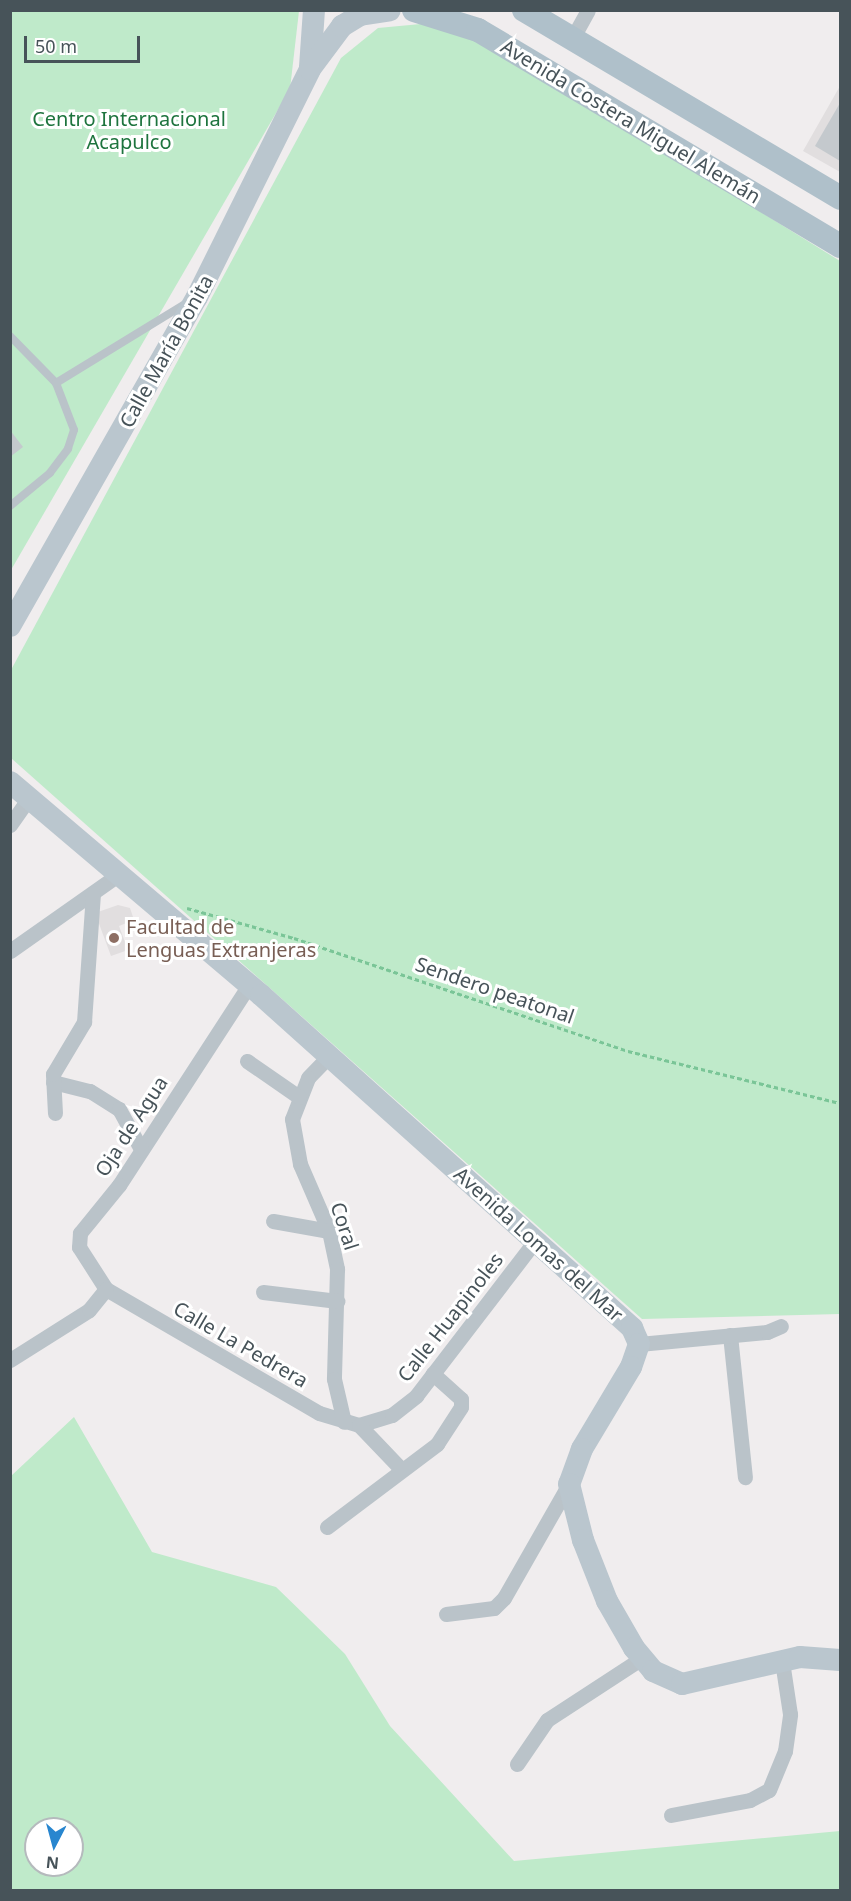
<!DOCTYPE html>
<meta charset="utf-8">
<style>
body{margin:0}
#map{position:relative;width:851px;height:1901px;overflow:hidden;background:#f0edee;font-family:"Noto Sans",sans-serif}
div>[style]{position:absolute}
.education>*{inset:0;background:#e1dedf}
.green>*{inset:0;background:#bfeaca}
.building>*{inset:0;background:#c4c9cd}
.path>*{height:3px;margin-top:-1.5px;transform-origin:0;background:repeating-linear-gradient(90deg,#7ac597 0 4.5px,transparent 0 7.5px)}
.lane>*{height:8px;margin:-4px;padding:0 4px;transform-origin:4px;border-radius:4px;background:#bac3c9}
.street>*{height:15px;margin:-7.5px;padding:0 7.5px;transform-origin:7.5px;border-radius:7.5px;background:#bac3c9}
.secondary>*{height:22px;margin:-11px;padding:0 11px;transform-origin:11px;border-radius:11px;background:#bac6ce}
.primary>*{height:24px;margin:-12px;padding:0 12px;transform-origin:12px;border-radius:12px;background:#afc0ca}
.dots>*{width:16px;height:16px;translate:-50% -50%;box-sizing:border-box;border:3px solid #fff;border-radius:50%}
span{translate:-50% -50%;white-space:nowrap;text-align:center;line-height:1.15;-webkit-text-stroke:6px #fff;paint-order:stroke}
.park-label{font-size:20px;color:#1e743e}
.street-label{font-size:20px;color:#475359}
.education-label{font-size:20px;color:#785e54}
.left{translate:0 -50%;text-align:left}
.frame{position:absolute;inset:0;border:12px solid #475359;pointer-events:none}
.north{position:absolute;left:24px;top:1817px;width:60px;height:60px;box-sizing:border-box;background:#fff;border:2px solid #b5babd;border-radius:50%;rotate:186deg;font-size:16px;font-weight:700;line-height:24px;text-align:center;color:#475359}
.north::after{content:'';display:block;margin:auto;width:21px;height:27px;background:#2886cf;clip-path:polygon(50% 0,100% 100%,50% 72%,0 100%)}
.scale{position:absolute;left:24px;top:36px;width:116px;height:27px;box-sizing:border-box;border:3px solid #475359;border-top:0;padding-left:8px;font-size:18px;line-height:21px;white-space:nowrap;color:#475359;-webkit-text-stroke:4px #fff;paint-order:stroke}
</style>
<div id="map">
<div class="education">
<i style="clip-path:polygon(840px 86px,840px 172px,803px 151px)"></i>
<i style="clip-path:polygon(118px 905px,130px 908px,134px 920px,119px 926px,128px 950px,111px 956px,95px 913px)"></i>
</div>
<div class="green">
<i style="clip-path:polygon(11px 11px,299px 11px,290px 89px,11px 570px)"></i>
<i style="clip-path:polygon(442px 22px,490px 45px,840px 261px,840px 1314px,642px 1319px,11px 758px,11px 670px,341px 58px,378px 28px)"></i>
<i style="clip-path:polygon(evenodd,74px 1417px,152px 1552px,276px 1587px,345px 1654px,390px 1726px,514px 1861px,840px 1831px,840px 1890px,11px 1890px,11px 1476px,74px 1417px,36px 1829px,72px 1829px,72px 1865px,36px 1865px,36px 1829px)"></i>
</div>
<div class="building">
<i style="clip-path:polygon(840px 103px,840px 161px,815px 146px)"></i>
<i style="clip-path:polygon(10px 430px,23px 447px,10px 457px)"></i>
</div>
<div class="path">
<i style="left:187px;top:908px;width:111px;rotate:15.7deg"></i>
<i style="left:294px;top:938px;width:353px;rotate:18.7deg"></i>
<i style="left:628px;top:1051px;width:218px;rotate:13.8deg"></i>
</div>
<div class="lane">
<i style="left:10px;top:336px;width:66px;rotate:45.6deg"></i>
<i style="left:56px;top:383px;width:50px;rotate:69deg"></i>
<i style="left:74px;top:430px;width:20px;rotate:108deg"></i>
<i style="left:68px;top:449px;width:30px;rotate:127deg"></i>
<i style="left:50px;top:473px;width:52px;rotate:140.5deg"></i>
<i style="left:56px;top:383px;width:151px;rotate:-31.5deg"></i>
</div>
<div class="street">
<i style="left:572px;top:39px;width:33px;rotate:-61deg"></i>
<i style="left:10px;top:825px;width:33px;rotate:-55deg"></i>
<i style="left:10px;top:951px;width:133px;rotate:-35.2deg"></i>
<i style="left:249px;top:985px;width:239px;rotate:123deg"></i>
<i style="left:119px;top:1185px;width:62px;rotate:129.1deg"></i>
<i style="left:80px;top:1233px;width:14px;rotate:94deg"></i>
<i style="left:79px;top:1247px;width:50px;rotate:57.3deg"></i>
<i style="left:106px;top:1289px;width:246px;rotate:30.2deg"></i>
<i style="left:319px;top:1413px;width:42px;rotate:16.7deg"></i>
<i style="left:359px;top:1425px;width:34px;rotate:-17deg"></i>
<i style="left:392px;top:1415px;width:31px;rotate:-38deg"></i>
<i style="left:416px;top:1396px;width:195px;rotate:-52.5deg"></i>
<i style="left:329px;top:1056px;width:30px;rotate:134deg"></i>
<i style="left:308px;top:1078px;width:44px;rotate:111.3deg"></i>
<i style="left:292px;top:1119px;width:46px;rotate:79.9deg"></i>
<i style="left:300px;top:1164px;width:73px;rotate:66.6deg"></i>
<i style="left:329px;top:1231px;width:39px;rotate:78deg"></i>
<i style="left:337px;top:1269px;width:110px;rotate:91.6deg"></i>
<i style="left:334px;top:1379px;width:44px;rotate:76.9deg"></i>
<i style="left:247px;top:1061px;width:63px;rotate:34.7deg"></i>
<i style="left:53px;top:1082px;width:38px;rotate:14deg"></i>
<i style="left:90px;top:1091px;width:34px;rotate:32deg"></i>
<i style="left:119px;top:1109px;width:46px;rotate:61.2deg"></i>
<i style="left:55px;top:1113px;width:39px;rotate:-93deg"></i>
<i style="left:53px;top:1074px;width:61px;rotate:-59.2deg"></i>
<i style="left:84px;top:1022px;width:129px;rotate:-86deg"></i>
<i style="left:273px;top:1221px;width:57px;rotate:10.1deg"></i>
<i style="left:263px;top:1292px;width:75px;rotate:6.9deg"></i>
<i style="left:730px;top:1335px;width:143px;rotate:84deg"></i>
<i style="left:639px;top:1344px;width:129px;rotate:-5.4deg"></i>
<i style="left:767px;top:1332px;width:15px;rotate:-23deg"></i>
<i style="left:10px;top:1360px;width:93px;rotate:-32.3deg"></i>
<i style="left:89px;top:1310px;width:27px;rotate:-51deg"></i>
<i style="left:359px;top:1425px;width:62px;rotate:46.3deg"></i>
<i style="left:327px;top:1527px;width:138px;rotate:-37deg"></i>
<i style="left:437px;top:1444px;width:44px;rotate:-57deg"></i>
<i style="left:461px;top:1407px;width:8px;rotate:-90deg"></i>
<i style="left:461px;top:1399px;width:38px;rotate:-138deg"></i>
<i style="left:446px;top:1614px;width:48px;rotate:-7.1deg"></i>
<i style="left:494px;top:1608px;width:14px;rotate:-45deg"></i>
<i style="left:504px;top:1598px;width:131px;rotate:-60.3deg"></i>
<i style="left:517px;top:1764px;width:53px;rotate:-55.7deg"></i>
<i style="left:547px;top:1720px;width:113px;rotate:-33.1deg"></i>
<i style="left:671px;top:1815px;width:80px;rotate:-10.8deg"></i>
<i style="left:750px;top:1800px;width:21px;rotate:-28deg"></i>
<i style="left:769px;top:1790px;width:42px;rotate:-67.7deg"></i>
<i style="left:785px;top:1751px;width:37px;rotate:-82deg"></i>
<i style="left:790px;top:1714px;width:54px;rotate:-98.6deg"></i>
</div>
<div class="secondary">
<i style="left:310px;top:67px;width:57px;rotate:-86deg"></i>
<i style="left:10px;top:626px;width:378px;rotate:-60.4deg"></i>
<i style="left:197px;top:297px;width:254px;rotate:-63.6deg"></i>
<i style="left:310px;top:69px;width:54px;rotate:-53.3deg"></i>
<i style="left:342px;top:26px;width:21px;rotate:-31deg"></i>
<i style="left:360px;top:15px;width:30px;rotate:-9deg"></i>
<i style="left:10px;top:782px;width:329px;rotate:40.3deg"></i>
<i style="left:261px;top:995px;width:499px;rotate:41.9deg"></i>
<i style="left:632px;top:1328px;width:17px;rotate:66deg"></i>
<i style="left:639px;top:1344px;width:24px;rotate:109deg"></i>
<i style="left:631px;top:1367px;width:96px;rotate:120.9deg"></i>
<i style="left:582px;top:1449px;width:37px;rotate:110deg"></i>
<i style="left:569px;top:1484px;width:58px;rotate:76deg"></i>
<i style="left:583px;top:1540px;width:66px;rotate:68.5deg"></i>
<i style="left:607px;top:1601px;width:54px;rotate:60.1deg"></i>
<i style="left:634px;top:1648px;width:30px;rotate:50deg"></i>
<i style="left:653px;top:1671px;width:32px;rotate:24deg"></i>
<i style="left:682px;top:1684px;width:121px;rotate:-12.9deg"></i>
<i style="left:800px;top:1657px;width:40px;rotate:4.3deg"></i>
</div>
<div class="primary">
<i style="left:414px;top:10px;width:67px;rotate:17.4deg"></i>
<i style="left:478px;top:30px;width:422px;rotate:30.8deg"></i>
<i style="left:524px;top:10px;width:368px;rotate:30.7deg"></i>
</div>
<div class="dots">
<i style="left:114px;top:938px;background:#8d6e63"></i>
</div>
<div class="park-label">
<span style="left:129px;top:130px">Centro Internacional<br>Acapulco</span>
</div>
<div class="street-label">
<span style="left:631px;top:121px;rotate:31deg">Avenida Costera Miguel Alemán</span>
<span style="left:166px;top:351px;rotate:-61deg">Calle María Bonita</span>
<span style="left:495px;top:990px;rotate:19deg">Sendero peatonal</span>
<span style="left:131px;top:1126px;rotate:-57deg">Oja de Agua</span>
<span style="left:345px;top:1226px;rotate:72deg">Coral</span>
<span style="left:539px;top:1244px;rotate:42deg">Avenida Lomas del Mar</span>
<span style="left:450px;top:1317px;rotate:-52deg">Calle Huapinoles</span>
<span style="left:241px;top:1344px;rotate:30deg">Calle La Pedrera</span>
</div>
<div class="education-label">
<span class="left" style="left:126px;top:938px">Facultad de<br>Lenguas Extranjeras</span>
</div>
<div class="frame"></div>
<div class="north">N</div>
<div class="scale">50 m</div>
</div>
